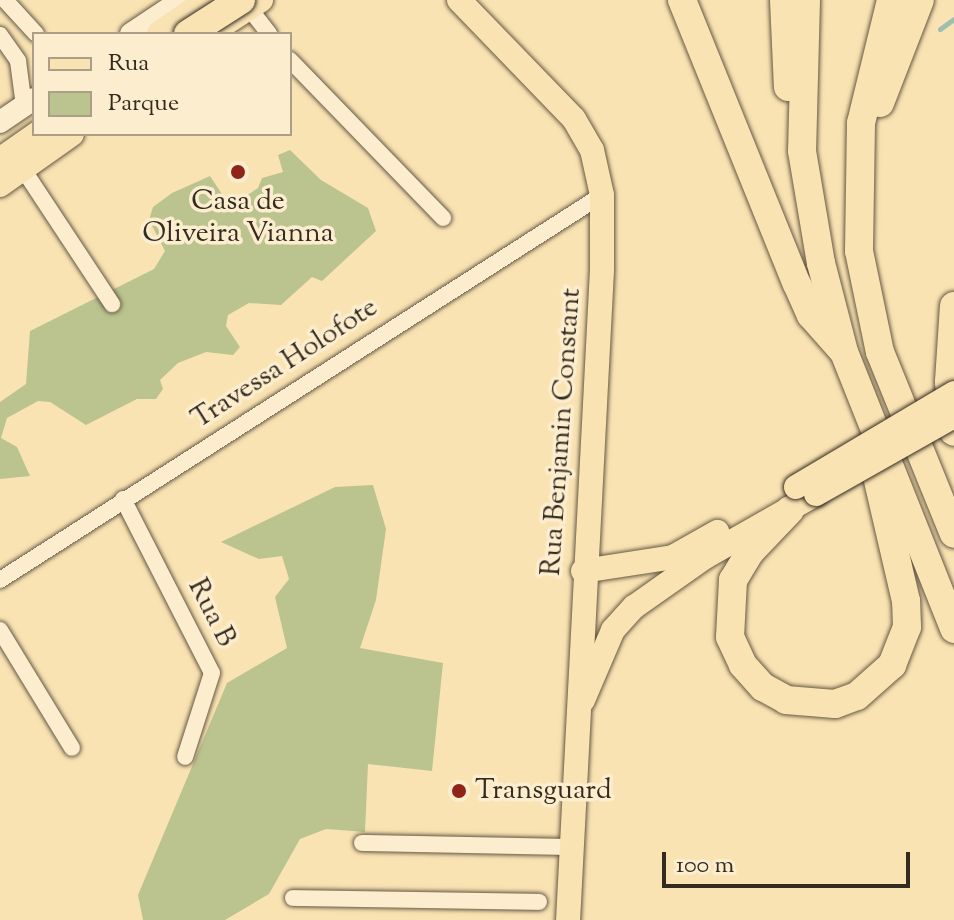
<!DOCTYPE html>
<style>
body{margin:0}
#map{position:relative;width:954px;height:920px;overflow:hidden;background:#fae3b3;font-family:"Sorts Mill Goudy",serif}
div>[style]{position:absolute}
.green>*{inset:0;background:#bbc48e}
.stream>*{height:5px;margin:-2.5px;padding:0 2.5px;transform-origin:2.5px;border-radius:2.5px;background:#9ebeae}
.roads{filter:drop-shadow(0 0 2px #655945) drop-shadow(0 0 2px #655945)}
.street>*{height:16px;margin:-8px;padding:0 8px;transform-origin:8px;border-radius:8px;background:#fcedce}
.secondary>*{height:22px;margin:-11px;padding:0 11px;transform-origin:11px;border-radius:11px;background:#fcedce}
.primary>*{height:24px;margin:-12px;padding:0 12px;transform-origin:12px;border-radius:12px;background:#fae3b3}
.highway>*{height:28px;margin:-14px;padding:0 14px;transform-origin:14px;border-radius:14px;background:#fae3b3}
.bridges{filter:drop-shadow(0 0 2px #332b20) drop-shadow(0 0 2px #332b20)}
.primary-bridge>*{height:24px;margin:-12px;padding:0 12px;transform-origin:12px;border-radius:12px;background:#fae3b3}
.highway-bridge>*{height:28px;margin:-14px;padding:0 14px;transform-origin:14px;border-radius:14px;background:#fae3b3}
.dots>*{width:22px;height:22px;translate:-50% -50%;box-sizing:border-box;border:4px solid #fcedce;border-radius:50%}
span{translate:-50% -50%;white-space:nowrap;text-align:center;line-height:1.15;-webkit-text-stroke:7px #fcedce;paint-order:stroke}
.poi-label{font-size:28px;color:#332b20}
.left{translate:0 -50%;text-align:left}
.street-label{font-size:28px;color:#332b20}
.legend{position:absolute;left:32px;top:32px;width:260px;height:104px;box-sizing:border-box;background:#fcedce;border:2px solid #ac9f88;margin:0;padding:10px 14px;list-style:none;font-size:24px;color:#332b20}
.legend li{display:flex;align-items:center;gap:16px;height:40px}
.legend b{width:40px;border:2px solid #ac9f88}
.scale{position:absolute;left:662px;top:852px;width:248px;height:36px;box-sizing:border-box;border:4px solid #332b20;border-top:0;padding-left:10px;font-size:24px;line-height:28px;white-space:nowrap;color:#332b20;-webkit-text-stroke:6px #fcedce;paint-order:stroke}
</style>
<div id="map">
<div class="green">
<i style="clip-path:polygon(290px 150px,321px 180px,368px 208px,376px 231px,322px 281px,312px 277px,281px 305px,249px 303px,228px 315px,226px 326px,240px 347px,233px 355px,206px 352px,178px 363px,160px 380px,163px 389px,156px 399px,137px 399px,86px 425px,50px 402px,38px 401px,7px 418px,1px 438px,17px 447px,30px 476px,0 479px,0 402px,26px 384px,30px 331px,154px 269px,165px 251px,149px 220px,153px 207px,172px 193px,210px 176px,222px 194px,239px 201px,258px 188px,262px 178px,283px 172px,278px 155px)"></i>
<i style="clip-path:polygon(373px 485px,386px 529px,376px 600px,360px 648px,443px 663px,432px 771px,368px 764px,365px 832px,326px 829px,300px 839px,269px 894px,225px 920px,143px 920px,138px 895px,227px 683px,287px 648px,275px 597px,289px 579px,282px 556px,259px 559px,221px 542px,335px 487px)"></i>
</div>
<div class="stream">
<i style="left:940px;top:29px;width:17px;rotate:-36deg"></i>
</div>
<div class="roads">
<div class="street">
<i style="left:5px;top:0;width:46px;rotate:47.6deg"></i>
<i style="left:249px;top:8px;width:33px;rotate:52deg"></i>
<i style="left:0;top:35px;width:32px;rotate:55deg"></i>
<i style="left:18px;top:61px;width:45px;rotate:82.4deg"></i>
<i style="left:290px;top:60px;width:220px;rotate:45.9deg"></i>
<i style="left:23px;top:169px;width:162px;rotate:56.6deg"></i>
<i style="left:123px;top:499px;width:195px;rotate:62.9deg"></i>
<i style="left:212px;top:673px;width:88px;rotate:107.8deg"></i>
<i style="left:0;top:580px;width:715px;rotate:-32.6deg"></i>
<i style="left:0;top:630px;width:138px;rotate:58.6deg"></i>
<i style="left:362px;top:843px;width:211px;rotate:1.1deg"></i>
<i style="left:293px;top:898px;width:246px;rotate:0.9deg"></i>
</div>
<div class="secondary">
<i style="left:131px;top:34px;width:61px;rotate:-33.7deg"></i>
<i style="left:0;top:122px;width:41px;rotate:-34.1deg"></i>
</div>
<div class="primary">
<i style="left:459px;top:0;width:165px;rotate:46deg"></i>
<i style="left:574px;top:119px;width:36px;rotate:60deg"></i>
<i style="left:592px;top:150px;width:46px;rotate:77.5deg"></i>
<i style="left:602px;top:195px;width:75px;rotate:90deg"></i>
<i style="left:602px;top:270px;width:651px;rotate:92.99deg"></i>
<i style="left:226px;top:23px;width:42px;rotate:-33.3deg"></i>
<i style="left:0;top:185px;width:88px;rotate:-35.3deg"></i>
<i style="left:583px;top:571px;width:91px;rotate:-8.8deg"></i>
<i style="left:673px;top:557px;width:51px;rotate:-29.6deg"></i>
<i style="left:583px;top:700px;width:76px;rotate:-66.8deg"></i>
<i style="left:613px;top:630px;width:31px;rotate:-48deg"></i>
<i style="left:634px;top:607px;width:87px;rotate:-35.2deg"></i>
<i style="left:705px;top:557px;width:128px;rotate:-29.6deg"></i>
</div>
<div class="highway">
<i style="left:682px;top:0;width:306px;rotate:68deg"></i>
<i style="left:797px;top:284px;width:34px;rotate:66deg"></i>
<i style="left:811px;top:315px;width:47px;rotate:48.5deg"></i>
<i style="left:784px;top:0;width:87px;rotate:87.4deg"></i>
<i style="left:806px;top:0;width:151px;rotate:91.5deg"></i>
<i style="left:802px;top:151px;width:114px;rotate:80.4deg"></i>
<i style="left:821px;top:263px;width:92px;rotate:75.5deg"></i>
<i style="left:844px;top:352px;width:298px;rotate:68.3deg"></i>
<i style="left:891px;top:0;width:127px;rotate:103.7deg"></i>
<i style="left:861px;top:123px;width:128px;rotate:90.9deg"></i>
<i style="left:859px;top:251px;width:103px;rotate:78.3deg"></i>
<i style="left:880px;top:352px;width:196px;rotate:67.9deg"></i>
<i style="left:161px;top:34px;width:60px;rotate:-34.2deg"></i>
<i style="left:880px;top:103px;width:110px;rotate:-68.8deg"></i>
<i style="left:0;top:162px;width:49px;rotate:-35deg"></i>
<i style="left:954px;top:306px;width:76px;rotate:93.8deg"></i>
<i style="left:949px;top:382px;width:50px;rotate:84.3deg"></i>
<i style="left:790px;top:510px;width:58px;rotate:133.6deg"></i>
<i style="left:750px;top:552px;width:33px;rotate:121deg"></i>
<i style="left:733px;top:580px;width:57px;rotate:93deg"></i>
<i style="left:730px;top:637px;width:31px;rotate:65deg"></i>
<i style="left:743px;top:665px;width:30px;rotate:48deg"></i>
<i style="left:763px;top:687px;width:26px;rotate:29deg"></i>
<i style="left:786px;top:700px;width:49px;rotate:4.7deg"></i>
<i style="left:835px;top:704px;width:23px;rotate:-20deg"></i>
<i style="left:857px;top:696px;width:47px;rotate:-41.5deg"></i>
<i style="left:892px;top:665px;width:41px;rotate:-68.5deg"></i>
<i style="left:907px;top:627px;width:26px;rotate:-92deg"></i>
<i style="left:906px;top:601px;width:155px;rotate:-103.1deg"></i>
</div>
</div>
<div class="bridges">
<div class="primary-bridge">
<i style="left:796px;top:487px;width:184px;rotate:-30.7deg"></i>
<i style="left:816px;top:494px;width:159px;rotate:-29.5deg"></i>
</div>
<div class="highway-bridge">
<i style="left:188px;top:34px;width:63px;rotate:-32.7deg"></i>
</div>
</div>
<div class="dots">
<i style="left:238px;top:172px;background:#8f2418"></i>
<i style="left:459px;top:791px;background:#8f2418"></i>
</div>
<div class="poi-label">
<span style="left:238px;top:218px">Casa de<br>Oliveira Vianna</span>
<span class="left" style="left:475px;top:791px">Transguard</span>
</div>
<div class="street-label">
<span style="left:285px;top:364px;rotate:-33deg">Travessa Holofote</span>
<span style="left:562px;top:432px;rotate:-86deg">Rua Benjamin Constant</span>
<span style="left:211px;top:613px;rotate:63deg">Rua B</span>
</div>
<ul class="legend">
<li><b style="height:10px;background:#fae3b3"></b>Rua</li>
<li><b style="height:22px;background:#bbc48e"></b>Parque</li>
</ul>
<div class="scale">100 m</div>
</div>
